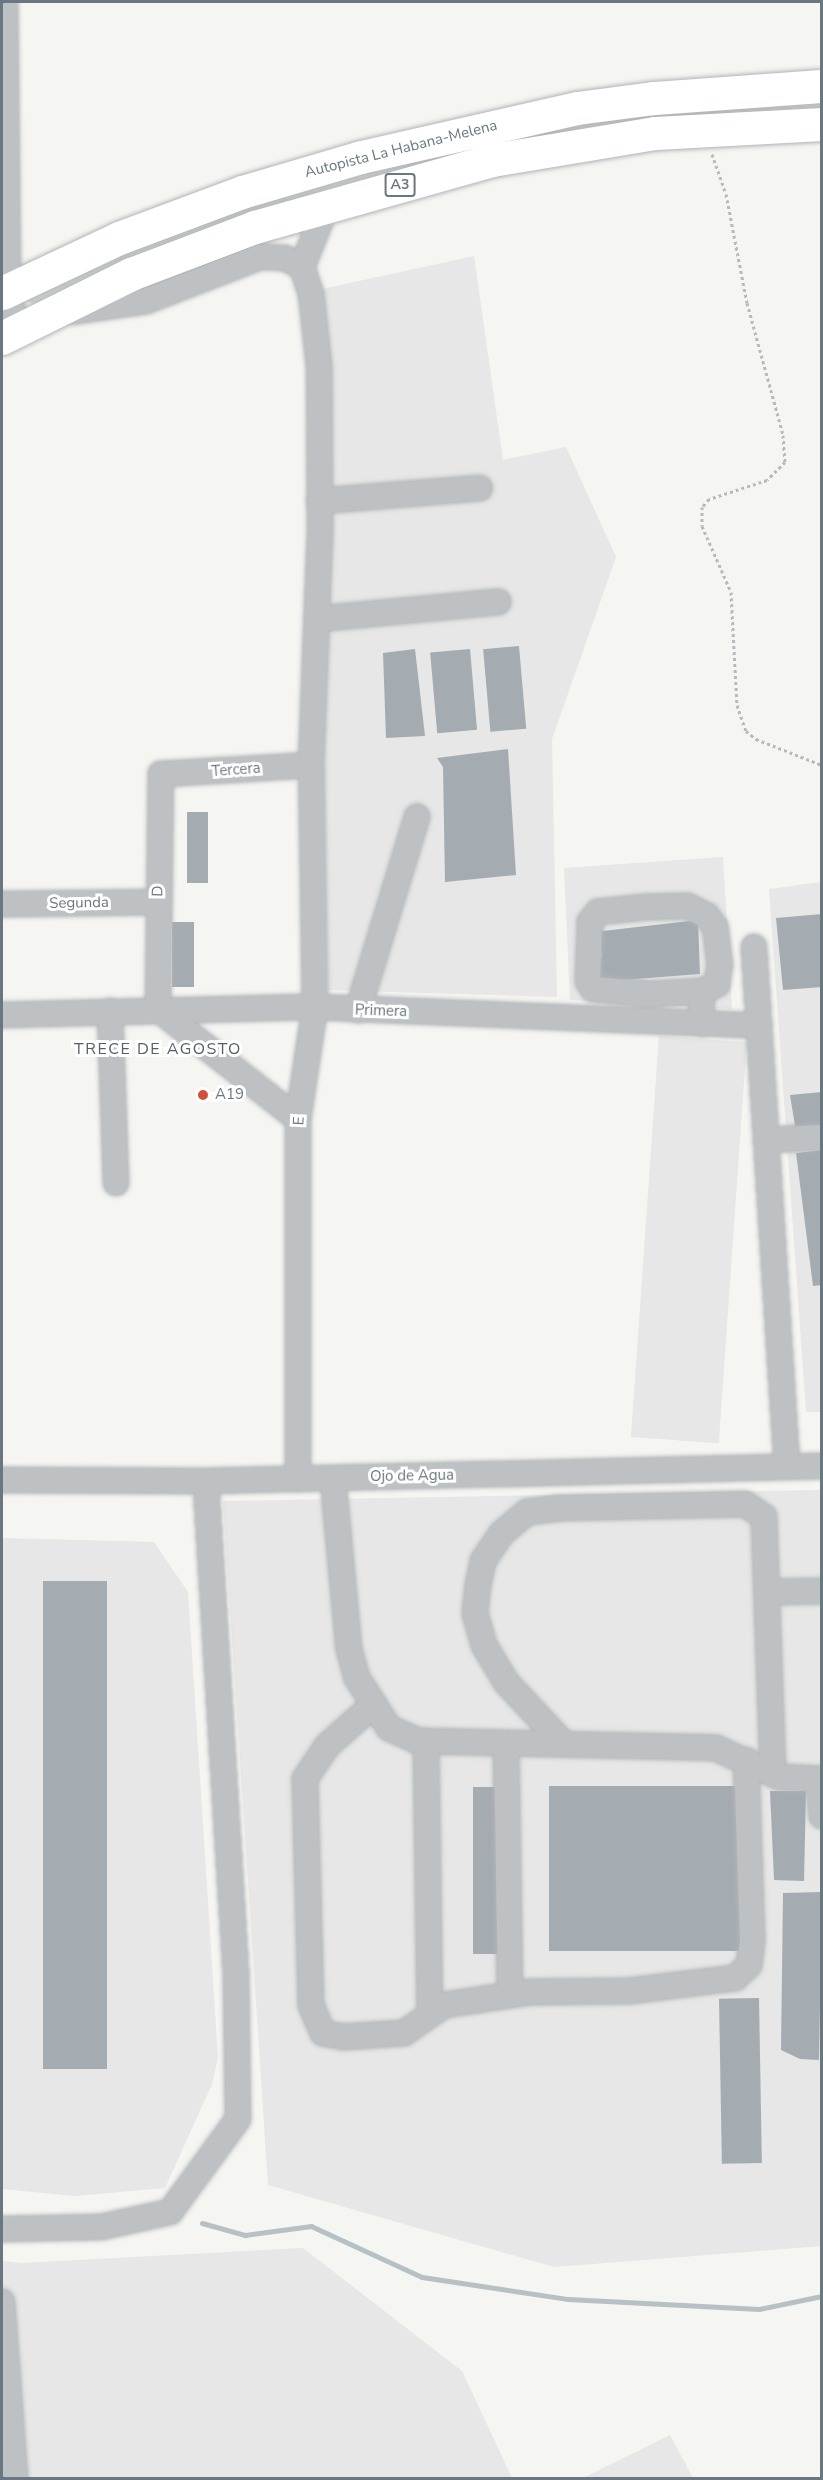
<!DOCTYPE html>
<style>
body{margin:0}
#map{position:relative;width:823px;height:2480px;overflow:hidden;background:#f5f5f2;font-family:"Nunito Sans",sans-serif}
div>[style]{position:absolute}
.built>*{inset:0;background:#e6e7e6;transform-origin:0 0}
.green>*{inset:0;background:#d5dad2}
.stream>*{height:5px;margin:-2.5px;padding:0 2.5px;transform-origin:2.5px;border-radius:2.5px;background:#b5c1c4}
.building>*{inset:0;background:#a5acb1;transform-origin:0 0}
.path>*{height:3px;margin-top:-1.5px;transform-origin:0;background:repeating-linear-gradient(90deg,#b7babc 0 3px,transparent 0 6px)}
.roads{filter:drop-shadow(0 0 2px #b1b4b7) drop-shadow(0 0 2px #b1b4b7)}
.minor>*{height:24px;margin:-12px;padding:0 12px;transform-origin:12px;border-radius:12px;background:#bdc1c4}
.highway>*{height:33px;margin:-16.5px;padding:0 16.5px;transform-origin:16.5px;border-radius:16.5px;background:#fff}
.dots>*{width:16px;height:16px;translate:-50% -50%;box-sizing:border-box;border:3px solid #fff;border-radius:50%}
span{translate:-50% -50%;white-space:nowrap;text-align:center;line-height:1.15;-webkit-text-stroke:6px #fff;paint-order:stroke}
.shield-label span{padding:2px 4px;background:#fff;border:2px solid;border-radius:4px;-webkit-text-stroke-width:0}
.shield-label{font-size:14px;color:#687780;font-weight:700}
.street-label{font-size:15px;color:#687780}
.poi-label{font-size:15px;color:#687780}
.left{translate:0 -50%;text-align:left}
.neighbourhood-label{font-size:16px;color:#556066;letter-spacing:1.5px}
.frame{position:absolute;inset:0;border:3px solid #687780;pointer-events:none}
</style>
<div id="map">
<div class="built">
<i style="clip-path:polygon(474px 256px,503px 460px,566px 447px,616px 557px,552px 739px,557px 997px,328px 990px,319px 501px,322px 289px)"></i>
<i style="clip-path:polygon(723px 857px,732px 1009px,570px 1000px,564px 868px)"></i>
<i style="clip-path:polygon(821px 882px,821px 1412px,806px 1412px,769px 889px)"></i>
<i style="left:659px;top:1036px;width:88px;height:402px;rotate:4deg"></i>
<i style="clip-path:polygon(821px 1490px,821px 2246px,554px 2267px,268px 2185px,223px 1501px)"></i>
<i style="clip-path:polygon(2px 1538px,154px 1542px,188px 1592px,218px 2058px,212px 2084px,165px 2188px,75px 2196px,2px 2189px)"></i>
<i style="clip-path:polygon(303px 2248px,462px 2371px,512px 2478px,2px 2478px,2px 2261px,22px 2263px)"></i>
<i style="clip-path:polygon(670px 2435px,693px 2478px,583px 2478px)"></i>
</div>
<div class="green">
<i style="clip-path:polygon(821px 100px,821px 110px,492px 148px,361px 180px,202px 231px,33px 304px,23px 298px,184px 227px,452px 145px,645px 113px)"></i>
</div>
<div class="stream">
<i style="left:202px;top:2223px;width:45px;rotate:15.6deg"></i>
<i style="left:245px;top:2235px;width:67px;rotate:-7.8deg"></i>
<i style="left:311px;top:2226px;width:122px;rotate:24.7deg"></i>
<i style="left:422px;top:2277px;width:148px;rotate:8.6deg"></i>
<i style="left:568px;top:2299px;width:191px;rotate:3deg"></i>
<i style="left:759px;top:2309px;width:64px;rotate:-11.7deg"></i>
</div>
<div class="building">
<i style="left:519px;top:646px;width:83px;height:36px;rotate:85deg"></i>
<i style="clip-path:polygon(415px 649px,425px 736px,386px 738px,383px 653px)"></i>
<i style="left:470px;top:649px;width:81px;height:40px;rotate:85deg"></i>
<i style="clip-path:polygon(508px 749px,516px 875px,445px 882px,443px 767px,437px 758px)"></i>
<i style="left:187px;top:812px;width:21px;height:71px"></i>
<i style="clip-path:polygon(822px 914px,822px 987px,783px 990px,776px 918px)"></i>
<i style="clip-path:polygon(698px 920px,700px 974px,597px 982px,602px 954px,594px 932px)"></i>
<i style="left:172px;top:922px;width:22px;height:65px"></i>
<i style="clip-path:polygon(822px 1092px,822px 1130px,796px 1132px,790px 1095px)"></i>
<i style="clip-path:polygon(822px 1150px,822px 1285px,813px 1286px,796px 1153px)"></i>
<i style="left:107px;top:1581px;width:488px;height:64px;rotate:90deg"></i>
<i style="left:549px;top:1786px;width:192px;height:165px"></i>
<i style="left:473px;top:1787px;width:45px;height:167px"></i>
<i style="clip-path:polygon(770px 1791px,806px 1791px,804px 1881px,774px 1880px)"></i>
<i style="clip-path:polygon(822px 1892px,819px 2060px,800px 2059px,781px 2050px,783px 1893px)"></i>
<i style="left:759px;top:1998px;width:165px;height:40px;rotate:89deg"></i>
</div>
<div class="path">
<i style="left:712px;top:154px;width:42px;rotate:70.7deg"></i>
<i style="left:726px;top:194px;width:111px;rotate:79.1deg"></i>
<i style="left:747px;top:303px;width:137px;rotate:74.7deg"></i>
<i style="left:783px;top:435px;width:27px;rotate:86deg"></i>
<i style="left:785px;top:462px;width:25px;rotate:135deg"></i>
<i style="left:767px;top:480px;width:61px;rotate:161.9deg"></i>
<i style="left:709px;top:499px;width:11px;rotate:131deg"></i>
<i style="left:702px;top:507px;width:19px;rotate:90deg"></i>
<i style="left:702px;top:526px;width:72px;rotate:66.3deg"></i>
<i style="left:731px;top:592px;width:113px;rotate:87deg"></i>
<i style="left:737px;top:705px;width:28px;rotate:71deg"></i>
<i style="left:746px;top:731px;width:13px;rotate:39deg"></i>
<i style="left:756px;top:739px;width:71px;rotate:21.5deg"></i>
</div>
<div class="roads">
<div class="minor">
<i style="left:5px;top:2px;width:287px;rotate:89.4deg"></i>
<i style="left:8px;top:289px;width:42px;rotate:79deg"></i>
<i style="left:69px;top:312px;width:78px;rotate:-8.1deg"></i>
<i style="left:146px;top:301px;width:122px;rotate:-21.1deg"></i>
<i style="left:260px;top:257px;width:25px;rotate:2deg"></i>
<i style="left:285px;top:258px;width:19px;rotate:28deg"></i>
<i style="left:319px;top:501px;width:161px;rotate:-4.6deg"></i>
<i style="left:317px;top:619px;width:182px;rotate:-5.4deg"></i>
<i style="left:2px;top:904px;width:155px;rotate:-0.7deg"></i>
<i style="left:754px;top:947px;width:521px;rotate:86.37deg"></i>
<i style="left:158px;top:1009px;width:235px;rotate:-89.3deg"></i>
<i style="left:161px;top:774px;width:150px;rotate:-3.4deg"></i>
<i style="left:158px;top:1009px;width:178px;rotate:38.2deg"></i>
<i style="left:358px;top:1010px;width:202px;rotate:-73deg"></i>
<i style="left:110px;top:1011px;width:172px;rotate:88deg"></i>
<i style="left:2px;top:1015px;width:313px;rotate:-1.5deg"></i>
<i style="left:315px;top:1007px;width:445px;rotate:2.4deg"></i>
<i style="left:702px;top:1024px;width:24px;rotate:-92deg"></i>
<i style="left:701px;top:1000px;width:9px;rotate:-72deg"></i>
<i style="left:704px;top:991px;width:15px;rotate:-28deg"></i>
<i style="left:717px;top:984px;width:19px;rotate:-81deg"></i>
<i style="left:720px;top:965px;width:38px;rotate:-97deg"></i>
<i style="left:715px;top:927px;width:14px;rotate:-126deg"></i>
<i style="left:707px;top:916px;width:22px;rotate:-153deg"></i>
<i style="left:687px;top:906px;width:41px;rotate:178.6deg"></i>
<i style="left:646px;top:907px;width:48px;rotate:174.1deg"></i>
<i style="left:598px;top:912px;width:13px;rotate:129deg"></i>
<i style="left:590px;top:922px;width:59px;rotate:91.9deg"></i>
<i style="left:588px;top:981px;width:9px;rotate:58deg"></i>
<i style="left:593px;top:989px;width:58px;rotate:4.9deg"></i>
<i style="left:651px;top:994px;width:53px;rotate:-3.2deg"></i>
<i style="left:766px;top:1140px;width:56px;rotate:-3.1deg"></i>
<i style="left:333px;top:1478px;width:172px;rotate:84.7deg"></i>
<i style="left:349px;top:1649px;width:30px;rotate:75deg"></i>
<i style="left:357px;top:1678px;width:59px;rotate:57.4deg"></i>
<i style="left:389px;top:1728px;width:32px;rotate:24deg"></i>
<i style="left:418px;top:1741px;width:298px;rotate:1.3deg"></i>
<i style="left:716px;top:1748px;width:69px;rotate:24.7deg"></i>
<i style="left:779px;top:1777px;width:43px;rotate:2.7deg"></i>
<i style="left:298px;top:1479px;width:360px;rotate:-90deg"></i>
<i style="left:298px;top:1119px;width:113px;rotate:-81.4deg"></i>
<i style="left:315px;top:1007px;width:242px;rotate:-90.9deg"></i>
<i style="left:311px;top:765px;width:234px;rotate:-87.8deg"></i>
<i style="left:320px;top:531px;width:165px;rotate:-90.3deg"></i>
<i style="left:319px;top:366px;width:72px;rotate:-96.3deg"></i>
<i style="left:311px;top:294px;width:28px;rotate:-108deg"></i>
<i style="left:302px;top:267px;width:67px;rotate:-68deg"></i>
<i style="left:2px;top:1480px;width:204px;rotate:0.3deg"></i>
<i style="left:206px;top:1481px;width:616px;rotate:-1.39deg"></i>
<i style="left:769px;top:1592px;width:53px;rotate:-1.1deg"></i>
<i style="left:372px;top:1706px;width:60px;rotate:138.4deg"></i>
<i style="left:327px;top:1746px;width:40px;rotate:124deg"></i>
<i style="left:305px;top:1779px;width:226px;rotate:88.5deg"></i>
<i style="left:311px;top:2005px;width:30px;rotate:67deg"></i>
<i style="left:323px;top:2033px;width:20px;rotate:11deg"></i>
<i style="left:343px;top:2037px;width:61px;rotate:-3.8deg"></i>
<i style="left:404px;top:2033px;width:49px;rotate:-35deg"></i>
<i style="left:444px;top:2005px;width:88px;rotate:-8.5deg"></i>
<i style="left:531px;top:1992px;width:98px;rotate:-0.6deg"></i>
<i style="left:629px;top:1991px;width:107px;rotate:-7deg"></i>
<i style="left:735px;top:1978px;width:19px;rotate:-43deg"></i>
<i style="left:749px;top:1965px;width:26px;rotate:-83deg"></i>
<i style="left:752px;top:1939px;width:179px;rotate:-91.9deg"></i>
<i style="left:426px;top:1741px;width:273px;rotate:89.2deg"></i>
<i style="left:506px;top:1743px;width:252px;rotate:89.1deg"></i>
<i style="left:564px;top:1744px;width:85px;rotate:-133.1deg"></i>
<i style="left:506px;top:1682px;width:43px;rotate:-120.7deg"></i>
<i style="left:484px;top:1645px;width:33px;rotate:-106deg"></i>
<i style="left:475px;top:1613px;width:28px;rotate:-84deg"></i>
<i style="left:478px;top:1585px;width:25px;rotate:-78deg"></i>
<i style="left:483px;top:1561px;width:32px;rotate:-56deg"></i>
<i style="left:501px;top:1534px;width:34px;rotate:-40deg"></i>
<i style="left:527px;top:1512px;width:31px;rotate:-7deg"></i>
<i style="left:558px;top:1508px;width:187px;rotate:-1.2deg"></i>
<i style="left:745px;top:1504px;width:23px;rotate:34deg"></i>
<i style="left:764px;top:1517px;width:256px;rotate:88deg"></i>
<i style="left:818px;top:1779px;width:37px;rotate:84deg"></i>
<i style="left:2px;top:2229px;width:99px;rotate:-1.2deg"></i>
<i style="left:101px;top:2227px;width:71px;rotate:-12.3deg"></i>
<i style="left:170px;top:2212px;width:115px;rotate:-53.8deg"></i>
<i style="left:238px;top:2119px;width:144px;rotate:-90.8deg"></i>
<i style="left:236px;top:1975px;width:495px;rotate:-93.5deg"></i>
<i style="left:2px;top:2302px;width:176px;rotate:85.8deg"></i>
</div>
<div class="highway">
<i style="left:2px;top:293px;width:129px;rotate:-25.2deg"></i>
<i style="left:119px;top:238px;width:131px;rotate:-20.5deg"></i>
<i style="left:242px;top:192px;width:124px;rotate:-16.4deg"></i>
<i style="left:361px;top:157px;width:221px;rotate:-12.8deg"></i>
<i style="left:577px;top:108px;width:78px;rotate:-7.4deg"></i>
<i style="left:654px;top:98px;width:168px;rotate:-4.1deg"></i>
<i style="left:2px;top:338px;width:144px;rotate:-26.4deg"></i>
<i style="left:131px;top:274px;width:133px;rotate:-20.8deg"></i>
<i style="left:255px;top:227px;width:246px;rotate:-15.8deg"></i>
<i style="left:492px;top:160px;width:165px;rotate:-9.4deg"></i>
<i style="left:655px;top:133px;width:167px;rotate:-3.1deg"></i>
</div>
</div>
<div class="dots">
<i style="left:203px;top:1095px;background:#d05138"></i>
</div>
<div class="shield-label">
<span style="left:400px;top:185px">A3</span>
</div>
<div class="street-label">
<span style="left:401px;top:149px;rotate:-14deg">Autopista La Habana-Melena</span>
<span style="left:236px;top:770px;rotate:-4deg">Tercera</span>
<span style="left:158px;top:891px;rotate:-89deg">D</span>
<span style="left:79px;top:903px;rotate:-1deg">Segunda</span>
<span style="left:381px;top:1011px;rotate:2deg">Primera</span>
<span style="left:299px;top:1121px;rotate:-87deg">E</span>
<span style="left:412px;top:1476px;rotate:-1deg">Ojo de Agua</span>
</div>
<div class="poi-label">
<span class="left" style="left:215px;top:1095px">A19</span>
</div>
<div class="neighbourhood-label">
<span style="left:158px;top:1049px">TRECE DE AGOSTO</span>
</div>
<div class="frame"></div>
</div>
